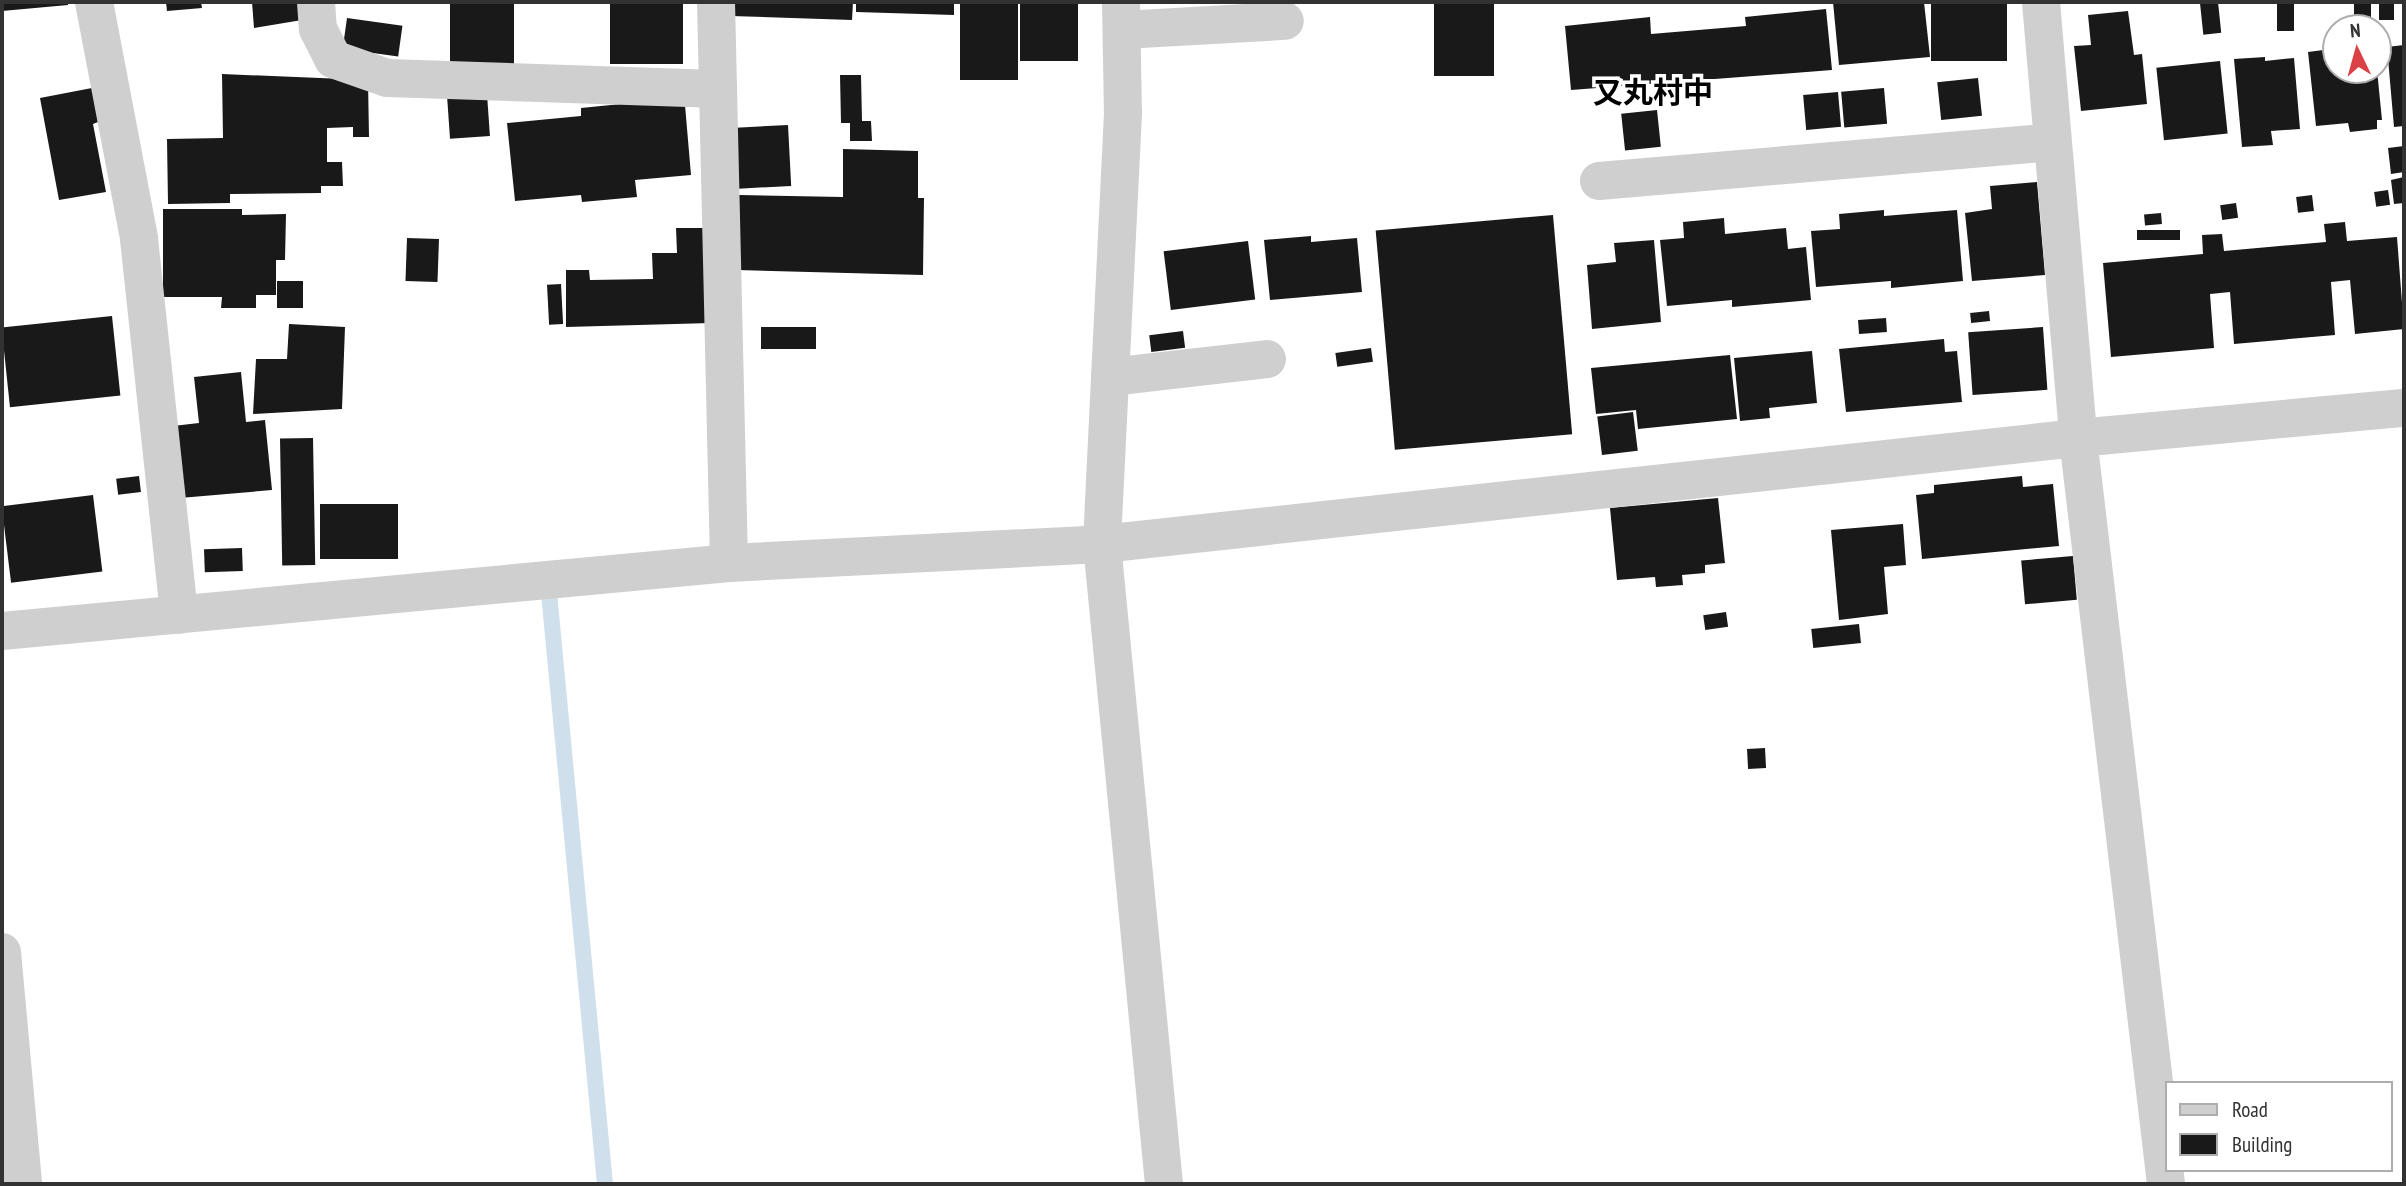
<!DOCTYPE html>
<meta charset="utf-8">
<style>
body{margin:0}
#map{position:relative;width:2406px;height:1186px;overflow:hidden;background:#fff;font-family:"PT Sans Narrow","Noto Sans JP",sans-serif}
div>[style]{position:absolute}
.stream>*{height:16px;margin:-8px;padding:0 8px;transform-origin:8px;border-radius:8px;background:#cfdfeb}
.building>*{inset:0;background:#191919;transform-origin:0 0}
.minor>*{height:38px;margin:-19px;padding:0 19px;transform-origin:19px;border-radius:19px;background:#cfcfcf}
span{translate:-50% -50%;white-space:nowrap;text-align:center;line-height:1.15;-webkit-text-stroke:7px #fff;paint-order:stroke}
.quarter-label{font-size:30px;color:#000;font-weight:700}
.frame{position:absolute;inset:0;border:4px solid #323232;pointer-events:none}
.legend{position:absolute;left:2165px;top:1081px;width:228px;height:91px;box-sizing:border-box;background:#fff;border:2px solid #adadad;margin:0;padding:9px 12px;list-style:none;font-size:21px;color:#323232}
.legend li{display:flex;align-items:center;gap:14px;height:35px}
.legend b{width:35px;border:2px solid #adadad}
.north{position:absolute;left:2322px;top:14px;width:70px;height:70px;box-sizing:border-box;background:#fff;border:2px solid #adadad;border-radius:50%;rotate:355deg;font-size:19px;font-weight:700;line-height:28px;text-align:center;color:#323232}
.north::after{content:'';display:block;margin:auto;width:24px;height:32px;background:#da4247;clip-path:polygon(50% 0,100% 100%,50% 72%,0 100%)}
</style>
<div id="map">
<div class="stream">
<i style="left:549px;top:593px;width:594px;rotate:84.59deg"></i>
</div>
<div class="building">
<i style="clip-path:polygon(2px 2px,68px 2px,68px 5px,2px 11px)"></i>
<i style="clip-path:polygon(166px 2px,201px 2px,202px 8px,167px 11px)"></i>
<i style="clip-path:polygon(252px 2px,301px 2px,302px 20px,254px 28px)"></i>
<i style="left:450px;top:2px;width:64px;height:64px"></i>
<i style="left:610px;top:2px;width:73px;height:62px"></i>
<i style="clip-path:polygon(732px 2px,853px 2px,852px 20px,731px 16px)"></i>
<i style="clip-path:polygon(856px 2px,954px 2px,954px 15px,856px 12px)"></i>
<i style="left:960px;top:2px;width:58px;height:78px"></i>
<i style="left:1020px;top:2px;width:58px;height:59px"></i>
<i style="left:1434px;top:2px;width:60px;height:74px"></i>
<i style="clip-path:polygon(1833px 2px,1924px 2px,1930px 57px,1839px 65px)"></i>
<i style="left:1931px;top:2px;width:76px;height:59px"></i>
<i style="left:2218px;top:2px;width:31px;height:18px;rotate:84deg"></i>
<i style="left:2277px;top:2px;width:17px;height:29px"></i>
<i style="left:2354px;top:2px;width:17px;height:20px"></i>
<i style="left:2379px;top:2px;width:15px;height:18px"></i>
<i style="clip-path:polygon(1826px 9px,1832px 70px,1571px 90px,1565px 26px,1650px 17px,1651px 34px,1746px 26px,1745px 17px)"></i>
<i style="clip-path:polygon(2128px 11px,2134px 55px,2142px 54px,2147px 104px,2081px 111px,2074px 46px,2091px 45px,2088px 15px)"></i>
<i style="left:347px;top:18px;width:56px;height:31px;rotate:8deg"></i>
<i style="clip-path:polygon(2404px 45px,2404px 126px,2394px 127px,2387px 47px)"></i>
<i style="clip-path:polygon(2331px 49px,2336px 70px,2377px 70px,2382px 120px,2377px 120px,2377px 129px,2350px 132px,2348px 123px,2316px 126px,2308px 52px)"></i>
<i style="clip-path:polygon(2265px 57px,2265px 61px,2294px 58px,2300px 129px,2271px 131px,2273px 145px,2242px 147px,2234px 59px)"></i>
<i style="left:2220px;top:61px;width:73px;height:64px;rotate:84deg"></i>
<i style="clip-path:polygon(222px 74px,368px 80px,369px 137px,353px 137px,353px 127px,327px 128px,327px 162px,342px 162px,343px 186px,321px 186px,321px 193px,230px 194px,230px 203px,168px 204px,167px 139px,223px 138px)"></i>
<i style="clip-path:polygon(840px 75px,861px 75px,862px 121px,871px 121px,872px 141px,850px 141px,850px 123px,841px 123px)"></i>
<i style="left:1978px;top:78px;width:38px;height:41px;rotate:84deg"></i>
<i style="clip-path:polygon(92px 88px,98px 122px,93px 124px,106px 192px,59px 200px,40px 98px)"></i>
<i style="left:1884px;top:88px;width:36px;height:43px;rotate:85deg"></i>
<i style="left:1838px;top:92px;width:35px;height:35px;rotate:85deg"></i>
<i style="left:487px;top:94px;width:42px;height:40px;rotate:86deg"></i>
<i style="clip-path:polygon(671px 99px,685px 105px,691px 175px,635px 180px,637px 197px,582px 202px,581px 195px,515px 201px,507px 123px,581px 116px,581px 108px)"></i>
<i style="left:1657px;top:110px;width:37px;height:36px;rotate:84deg"></i>
<i style="left:788px;top:125px;width:61px;height:57px;rotate:87deg"></i>
<i style="clip-path:polygon(2404px 146px,2404px 172px,2391px 174px,2388px 148px)"></i>
<i style="clip-path:polygon(843px 149px,918px 151px,918px 198px,924px 198px,923px 275px,737px 270px,739px 195px,843px 197px)"></i>
<i style="clip-path:polygon(2404px 177px,2404px 203px,2394px 204px,2391px 180px)"></i>
<i style="clip-path:polygon(2037px 182px,2045px 275px,1972px 281px,1965px 213px,1992px 209px,1990px 186px)"></i>
<i style="left:2388px;top:190px;width:15px;height:14px;rotate:82deg"></i>
<i style="left:2312px;top:195px;width:16px;height:16px;rotate:83deg"></i>
<i style="left:2236px;top:203px;width:15px;height:16px;rotate:82deg"></i>
<i style="clip-path:polygon(163px 209px,242px 209px,242px 215px,286px 214px,285px 260px,276px 260px,276px 295px,256px 295px,256px 308px,221px 308px,222px 297px,163px 297px)"></i>
<i style="clip-path:polygon(1884px 210px,1884px 216px,1957px 210px,1963px 281px,1891px 288px,1891px 281px,1816px 287px,1811px 231px,1840px 229px,1839px 214px)"></i>
<i style="left:2161px;top:213px;width:11px;height:17px;rotate:85deg"></i>
<i style="left:1553px;top:215px;width:220px;height:178px;rotate:85deg"></i>
<i style="clip-path:polygon(1724px 218px,1725px 234px,1786px 228px,1788px 249px,1806px 247px,1811px 300px,1732px 307px,1732px 300px,1667px 306px,1660px 240px,1684px 238px,1683px 222px)"></i>
<i style="clip-path:polygon(2345px 222px,2347px 241px,2397px 237px,2404px 329px,2355px 334px,2350px 280px,2331px 282px,2335px 335px,2234px 344px,2230px 292px,2210px 294px,2214px 348px,2111px 357px,2103px 263px,2203px 254px,2202px 235px,2222px 234px,2224px 251px,2326px 242px,2324px 224px)"></i>
<i style="clip-path:polygon(676px 228px,709px 228px,711px 323px,566px 327px,566px 270px,589px 270px,590px 280px,653px 279px,652px 253px,677px 253px)"></i>
<i style="left:2180px;top:230px;width:10px;height:43px;rotate:90deg"></i>
<i style="clip-path:polygon(1311px 236px,1311px 242px,1357px 238px,1362px 292px,1270px 300px,1264px 240px)"></i>
<i style="left:407px;top:238px;width:32px;height:43px;rotate:2deg"></i>
<i style="clip-path:polygon(1654px 240px,1661px 322px,1592px 329px,1587px 265px,1616px 262px,1614px 243px)"></i>
<i style="left:1248px;top:241px;width:59px;height:85px;rotate:83deg"></i>
<i style="left:303px;top:281px;width:27px;height:26px;rotate:90deg"></i>
<i style="left:561px;top:284px;width:40px;height:14px;rotate:87deg"></i>
<i style="left:1989px;top:311px;width:10px;height:19px;rotate:84deg"></i>
<i style="left:112px;top:316px;width:80px;height:111px;rotate:84deg"></i>
<i style="left:1886px;top:318px;width:14px;height:28px;rotate:86deg"></i>
<i style="clip-path:polygon(289px 324px,345px 327px,342px 409px,253px 414px,256px 359px,287px 359px)"></i>
<i style="left:761px;top:327px;width:55px;height:22px"></i>
<i style="left:2043px;top:327px;width:63px;height:75px;rotate:86deg"></i>
<i style="left:1183px;top:331px;width:17px;height:34px;rotate:83deg"></i>
<i style="clip-path:polygon(1944px 339px,1945px 352px,1957px 351px,1962px 402px,1846px 412px,1839px 349px)"></i>
<i style="left:1371px;top:348px;width:14px;height:36px;rotate:82deg"></i>
<i style="clip-path:polygon(1812px 351px,1817px 403px,1769px 408px,1770px 418px,1740px 421px,1734px 358px)"></i>
<i style="clip-path:polygon(1730px 355px,1737px 419px,1638px 429px,1636px 410px,1596px 414px,1591px 368px)"></i>
<i style="clip-path:polygon(241px 372px,246px 422px,265px 420px,272px 490px,180px 498px,173px 426px,199px 423px,194px 377px)"></i>
<i style="left:1633px;top:412px;width:39px;height:36px;rotate:83deg"></i>
<i style="left:313px;top:438px;width:127px;height:33px;rotate:89deg"></i>
<i style="left:139px;top:476px;width:16px;height:23px;rotate:83deg"></i>
<i style="clip-path:polygon(2022px 476px,2023px 487px,2053px 484px,2059px 546px,1922px 559px,1916px 495px,1934px 493px,1934px 485px)"></i>
<i style="left:93px;top:495px;width:77px;height:92px;rotate:83deg"></i>
<i style="clip-path:polygon(1718px 498px,1725px 563px,1705px 565px,1705px 573px,1682px 575px,1683px 585px,1656px 587px,1655px 577px,1617px 580px,1610px 508px)"></i>
<i style="left:398px;top:504px;width:55px;height:78px;rotate:90deg"></i>
<i style="clip-path:polygon(1903px 524px,1906px 565px,1884px 567px,1888px 614px,1839px 620px,1831px 530px)"></i>
<i style="left:242px;top:548px;width:23px;height:38px;rotate:88deg"></i>
<i style="left:2073px;top:556px;width:44px;height:52px;rotate:85deg"></i>
<i style="left:1726px;top:612px;width:15px;height:23px;rotate:82deg"></i>
<i style="left:1859px;top:624px;width:19px;height:48px;rotate:84deg"></i>
<i style="left:1765px;top:748px;width:20px;height:18px;rotate:87deg"></i>
</div>
<div class="minor">
<i style="left:94px;top:2px;width:241px;rotate:79.2deg"></i>
<i style="left:139px;top:239px;width:378px;rotate:83.9deg"></i>
<i style="left:316px;top:2px;width:27px;rotate:86deg"></i>
<i style="left:318px;top:29px;width:34px;rotate:63deg"></i>
<i style="left:333px;top:59px;width:57px;rotate:19.4deg"></i>
<i style="left:387px;top:78px;width:331px;rotate:1.9deg"></i>
<i style="left:716px;top:2px;width:561px;rotate:88.67deg"></i>
<i style="left:1121px;top:2px;width:111px;rotate:89deg"></i>
<i style="left:1123px;top:113px;width:432px;rotate:92.8deg"></i>
<i style="left:1102px;top:544px;width:643px;rotate:84.47deg"></i>
<i style="left:2041px;top:2px;width:438px;rotate:85.1deg"></i>
<i style="left:2078px;top:438px;width:751px;rotate:83.27deg"></i>
<i style="left:1122px;top:30px;width:163px;rotate:-3.2deg"></i>
<i style="left:1599px;top:181px;width:455px;rotate:-4.9deg"></i>
<i style="left:1110px;top:377px;width:158px;rotate:-6.5deg"></i>
<i style="left:2px;top:631px;width:730px;rotate:-5.34deg"></i>
<i style="left:729px;top:563px;width:373px;rotate:-2.9deg"></i>
<i style="left:1102px;top:544px;width:982px;rotate:-6.2deg"></i>
<i style="left:2078px;top:438px;width:327px;rotate:-5.3deg"></i>
<i style="left:2px;top:952px;width:233px;rotate:84.8deg"></i>
</div>
<div class="quarter-label">
<span style="left:1653px;top:92px">又丸村中</span>
</div>
<div class="frame"></div>
<ul class="legend">
<li><b style="height:9px;background:#cfcfcf"></b>Road</li>
<li><b style="height:19px;background:#191919"></b>Building</li>
</ul>
<div class="north">N</div>
</div>
